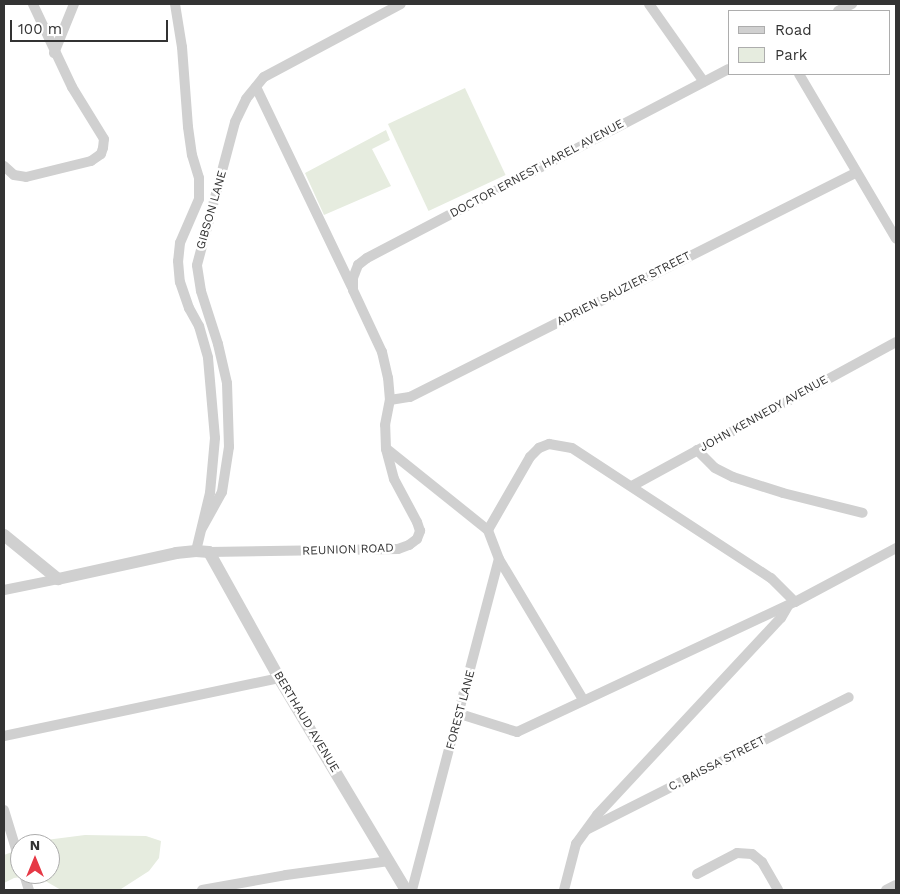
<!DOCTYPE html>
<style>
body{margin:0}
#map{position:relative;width:900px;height:894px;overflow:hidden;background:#fff;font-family:"Work Sans",sans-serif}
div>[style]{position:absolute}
.green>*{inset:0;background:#e6ecdf;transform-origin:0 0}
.minor>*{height:10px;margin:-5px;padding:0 5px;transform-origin:5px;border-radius:5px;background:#d0d0d0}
.tertiary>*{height:12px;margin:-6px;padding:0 6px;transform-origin:6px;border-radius:6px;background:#d0d0d0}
span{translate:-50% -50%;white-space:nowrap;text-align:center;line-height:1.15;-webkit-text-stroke:5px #fff;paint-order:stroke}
.street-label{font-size:12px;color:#333}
.frame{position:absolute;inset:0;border:5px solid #333;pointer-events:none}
.legend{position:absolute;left:728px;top:10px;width:162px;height:65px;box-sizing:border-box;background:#fff;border:1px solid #adadad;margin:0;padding:6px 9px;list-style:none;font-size:15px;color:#333}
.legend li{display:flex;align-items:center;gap:10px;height:25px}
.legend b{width:25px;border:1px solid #adadad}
.north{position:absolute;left:10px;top:834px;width:50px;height:50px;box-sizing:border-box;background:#fff;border:1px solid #adadad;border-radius:50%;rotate:0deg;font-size:14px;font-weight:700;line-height:20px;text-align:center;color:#333}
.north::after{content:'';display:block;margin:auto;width:18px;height:22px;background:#e63946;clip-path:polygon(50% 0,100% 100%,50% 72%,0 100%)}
.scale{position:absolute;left:10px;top:20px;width:158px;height:22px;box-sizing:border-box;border:2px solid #333;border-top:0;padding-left:6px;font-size:15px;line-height:18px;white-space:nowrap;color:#333;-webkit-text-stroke:4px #fff;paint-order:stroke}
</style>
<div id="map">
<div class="green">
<i style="left:465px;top:88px;width:96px;height:85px;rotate:65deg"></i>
<i style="clip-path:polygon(386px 130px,390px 140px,372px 149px,391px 186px,324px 215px,305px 173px)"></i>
<i style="clip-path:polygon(85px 835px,146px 836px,161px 841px,159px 858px,149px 871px,121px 889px,61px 890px,35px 875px,14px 878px,4px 883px,4px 855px,20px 849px,20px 874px,50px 874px,50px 844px,33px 844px,46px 840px)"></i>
</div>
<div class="minor">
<i style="left:175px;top:4px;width:44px;rotate:80.8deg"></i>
<i style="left:182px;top:47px;width:80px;rotate:85.7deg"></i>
<i style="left:188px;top:127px;width:28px;rotate:82deg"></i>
<i style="left:192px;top:155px;width:24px;rotate:73deg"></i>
<i style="left:199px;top:178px;width:21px;rotate:90deg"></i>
<i style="left:199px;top:199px;width:48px;rotate:113.4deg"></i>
<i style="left:180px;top:243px;width:18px;rotate:96deg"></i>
<i style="left:178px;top:261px;width:21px;rotate:85deg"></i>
<i style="left:180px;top:282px;width:28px;rotate:71deg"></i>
<i style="left:189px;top:308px;width:21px;rotate:61deg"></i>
<i style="left:199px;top:326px;width:33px;rotate:74deg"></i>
<i style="left:208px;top:358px;width:80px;rotate:85deg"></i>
<i style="left:215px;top:438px;width:55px;rotate:95.2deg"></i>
<i style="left:210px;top:493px;width:60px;rotate:103.6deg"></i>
<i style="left:649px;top:4px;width:95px;rotate:54.8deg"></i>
<i style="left:838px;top:11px;width:16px;rotate:-27deg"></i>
<i style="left:54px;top:53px;width:53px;rotate:-67.8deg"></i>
<i style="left:799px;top:74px;width:191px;rotate:59.5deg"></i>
<i style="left:256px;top:87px;width:222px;rotate:64.4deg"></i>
<i style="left:4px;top:166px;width:13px;rotate:42deg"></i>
<i style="left:14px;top:175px;width:12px;rotate:9deg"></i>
<i style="left:26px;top:177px;width:67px;rotate:-13.8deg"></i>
<i style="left:91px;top:161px;width:12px;rotate:-35deg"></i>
<i style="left:101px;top:154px;width:6px;rotate:-72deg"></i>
<i style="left:103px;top:148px;width:9px;rotate:-84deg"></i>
<i style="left:104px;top:139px;width:61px;rotate:-121.6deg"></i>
<i style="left:72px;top:87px;width:92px;rotate:-115.2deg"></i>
<i style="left:390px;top:400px;width:20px;rotate:-9deg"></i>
<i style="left:410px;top:397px;width:499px;rotate:-26.7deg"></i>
<i style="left:388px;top:450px;width:128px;rotate:38.7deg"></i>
<i style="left:488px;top:530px;width:84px;rotate:-60.1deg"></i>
<i style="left:530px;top:457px;width:13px;rotate:-45deg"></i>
<i style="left:539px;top:448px;width:11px;rotate:-22deg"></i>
<i style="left:549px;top:444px;width:23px;rotate:10deg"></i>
<i style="left:572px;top:448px;width:238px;rotate:33.2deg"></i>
<i style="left:771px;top:578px;width:34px;rotate:45deg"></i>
<i style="left:697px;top:450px;width:25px;rotate:45deg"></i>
<i style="left:715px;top:468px;width:20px;rotate:27deg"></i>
<i style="left:733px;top:477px;width:52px;rotate:17.7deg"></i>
<i style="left:783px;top:493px;width:82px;rotate:14deg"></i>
<i style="left:632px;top:486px;width:301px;rotate:-28.6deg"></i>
<i style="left:202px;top:528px;width:41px;rotate:-60.9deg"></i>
<i style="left:222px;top:492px;width:46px;rotate:-81.2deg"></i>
<i style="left:229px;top:447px;width:64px;rotate:-91.8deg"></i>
<i style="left:227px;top:383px;width:40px;rotate:-103deg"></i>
<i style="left:218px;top:344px;width:56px;rotate:-107.8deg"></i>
<i style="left:201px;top:291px;width:26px;rotate:-99deg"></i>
<i style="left:197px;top:265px;width:148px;rotate:-75.1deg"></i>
<i style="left:235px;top:122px;width:25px;rotate:-64deg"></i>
<i style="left:246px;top:99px;width:28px;rotate:-51deg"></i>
<i style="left:264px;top:77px;width:155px;rotate:-28.1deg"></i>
<i style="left:209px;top:552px;width:189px;rotate:-0.9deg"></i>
<i style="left:398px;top:549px;width:12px;rotate:-20deg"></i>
<i style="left:409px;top:545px;width:10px;rotate:-37deg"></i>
<i style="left:417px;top:539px;width:9px;rotate:-69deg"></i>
<i style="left:420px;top:531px;width:9px;rotate:-108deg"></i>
<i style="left:417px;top:522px;width:49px;rotate:-118.1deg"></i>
<i style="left:394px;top:479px;width:31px;rotate:-105deg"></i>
<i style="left:386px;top:449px;width:24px;rotate:-92deg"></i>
<i style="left:385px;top:425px;width:25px;rotate:-79deg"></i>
<i style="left:390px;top:400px;width:22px;rotate:-95deg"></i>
<i style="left:388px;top:378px;width:27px;rotate:-103deg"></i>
<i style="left:382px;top:352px;width:68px;rotate:-115.1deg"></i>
<i style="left:353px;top:290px;width:12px;rotate:-90deg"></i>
<i style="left:353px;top:278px;width:14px;rotate:-69deg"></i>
<i style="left:358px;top:265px;width:11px;rotate:-38deg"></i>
<i style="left:367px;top:258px;width:408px;rotate:-27.6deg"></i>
<i style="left:499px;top:559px;width:165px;rotate:59.1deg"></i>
<i style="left:4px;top:590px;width:55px;rotate:-11.5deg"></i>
<i style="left:460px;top:714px;width:60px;rotate:17.5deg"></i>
<i style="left:517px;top:732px;width:307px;rotate:-25.1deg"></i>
<i style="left:795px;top:602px;width:115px;rotate:-28.1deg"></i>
<i style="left:4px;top:736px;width:281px;rotate:-11.9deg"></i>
<i style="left:4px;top:810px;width:54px;rotate:72.9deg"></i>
<i style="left:588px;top:829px;width:292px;rotate:-26.8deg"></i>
<i style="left:24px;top:874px;width:17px;rotate:73deg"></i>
<i style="left:697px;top:874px;width:45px;rotate:-27.7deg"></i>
<i style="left:737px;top:853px;width:15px;rotate:4deg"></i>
<i style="left:752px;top:854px;width:13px;rotate:39deg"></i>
<i style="left:762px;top:862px;width:32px;rotate:60deg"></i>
<i style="left:202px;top:890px;width:85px;rotate:-10.1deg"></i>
<i style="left:286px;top:875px;width:104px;rotate:-7.7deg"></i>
<i style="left:412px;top:890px;width:342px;rotate:-75.3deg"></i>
<i style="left:499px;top:559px;width:31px;rotate:-111deg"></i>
<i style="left:564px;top:890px;width:48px;rotate:-75.4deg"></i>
<i style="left:576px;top:844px;width:36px;rotate:-54deg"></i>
<i style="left:597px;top:815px;width:270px;rotate:-47deg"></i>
<i style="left:781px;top:618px;width:14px;rotate:-60deg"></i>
<i style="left:886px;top:890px;width:11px;rotate:-27deg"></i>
</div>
<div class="tertiary">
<i style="left:4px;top:535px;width:70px;rotate:39.2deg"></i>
<i style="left:58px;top:579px;width:121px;rotate:-12.4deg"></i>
<i style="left:176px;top:553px;width:20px;rotate:-6deg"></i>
<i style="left:196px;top:551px;width:13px;rotate:4deg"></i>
<i style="left:209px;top:552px;width:144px;rotate:60.9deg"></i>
<i style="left:279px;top:678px;width:247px;rotate:59.1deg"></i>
</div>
<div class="street-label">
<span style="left:537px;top:169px;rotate:-28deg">DOCTOR ERNEST HAREL AVENUE</span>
<span style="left:212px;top:210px;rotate:-74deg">GIBSON LANE</span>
<span style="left:624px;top:289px;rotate:-27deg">ADRIEN SAUZIER STREET</span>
<span style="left:764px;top:414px;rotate:-29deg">JOHN KENNEDY AVENUE</span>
<span style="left:348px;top:550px;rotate:-2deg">REUNION ROAD</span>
<span style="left:461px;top:710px;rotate:-75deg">FOREST LANE</span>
<span style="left:306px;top:722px;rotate:59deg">BERTHAUD AVENUE</span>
<span style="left:717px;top:764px;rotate:-27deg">C. BAISSA STREET</span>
</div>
<div class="frame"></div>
<ul class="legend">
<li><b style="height:6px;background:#d0d0d0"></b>Road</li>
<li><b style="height:14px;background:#e6ecdf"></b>Park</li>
</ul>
<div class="north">N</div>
<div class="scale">100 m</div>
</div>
